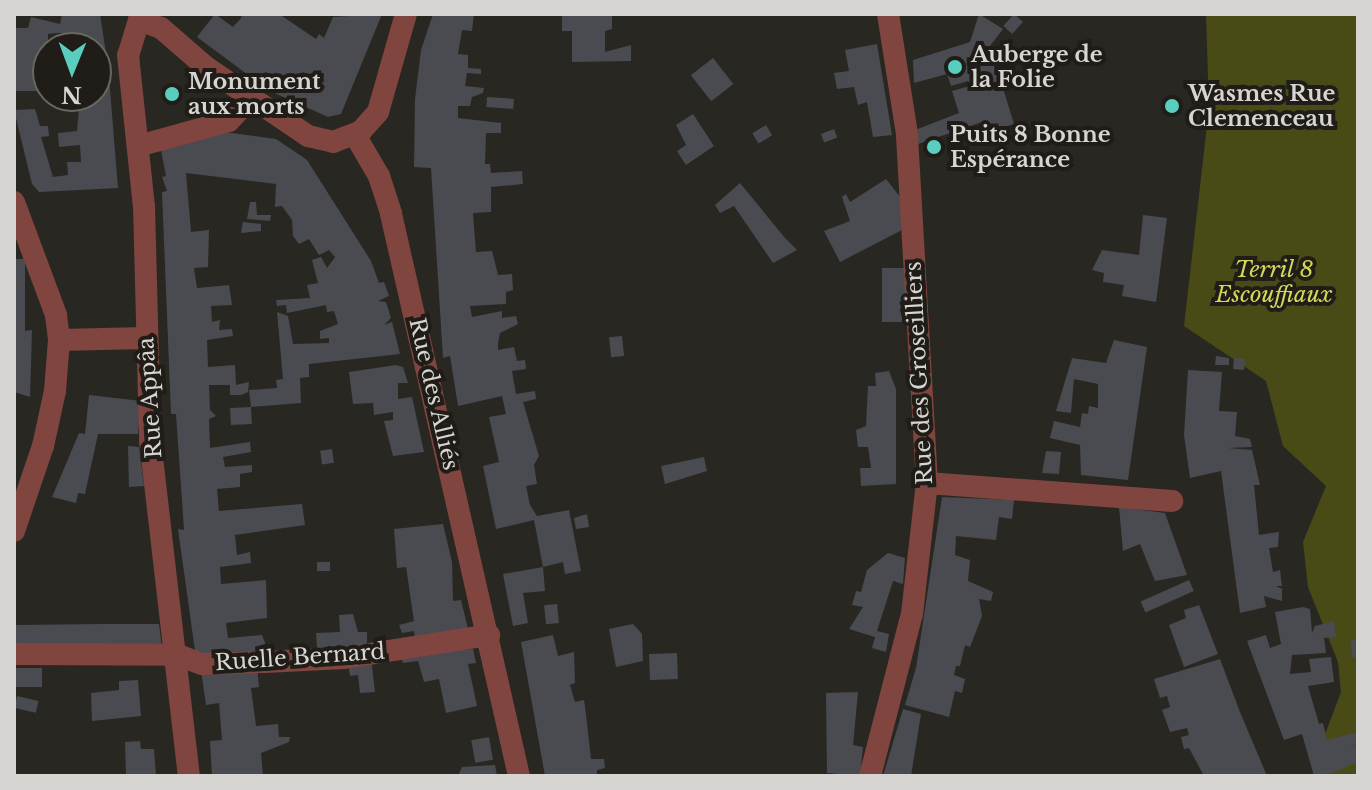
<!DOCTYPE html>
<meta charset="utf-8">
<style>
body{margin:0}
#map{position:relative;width:1372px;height:790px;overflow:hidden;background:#292722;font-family:"Libre Baskerville",serif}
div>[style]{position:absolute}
.green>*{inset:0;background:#494b17}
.building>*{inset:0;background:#4a4b51;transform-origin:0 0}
.minor>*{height:22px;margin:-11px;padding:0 11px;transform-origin:11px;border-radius:11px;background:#7f453e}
.tertiary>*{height:22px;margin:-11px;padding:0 11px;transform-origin:11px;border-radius:11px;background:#7f453e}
.dots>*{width:22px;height:22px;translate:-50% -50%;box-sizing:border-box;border:4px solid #201d18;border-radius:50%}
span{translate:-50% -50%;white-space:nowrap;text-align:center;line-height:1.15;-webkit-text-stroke:8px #201d18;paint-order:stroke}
.poi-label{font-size:22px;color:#d7d5d2;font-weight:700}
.left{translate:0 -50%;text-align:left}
.park-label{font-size:22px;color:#d4d859;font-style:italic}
.street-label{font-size:22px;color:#d7d5d2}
.frame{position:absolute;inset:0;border:16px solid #d7d5d2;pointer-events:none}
.north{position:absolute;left:32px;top:32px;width:80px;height:80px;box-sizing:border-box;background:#201d18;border:2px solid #696762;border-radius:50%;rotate:181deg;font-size:22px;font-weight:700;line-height:32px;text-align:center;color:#d7d5d2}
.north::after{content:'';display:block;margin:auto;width:28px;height:36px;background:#59cebf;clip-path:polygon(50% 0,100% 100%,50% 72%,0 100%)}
</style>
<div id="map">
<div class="green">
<i style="clip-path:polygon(1206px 14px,1358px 14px,1358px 776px,1317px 776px,1318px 753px,1341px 692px,1338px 662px,1308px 587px,1303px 542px,1326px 486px,1283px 446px,1266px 381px,1184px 326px,1209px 108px)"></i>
</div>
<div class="building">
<i style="clip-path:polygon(evenodd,62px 14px,100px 14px,109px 73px,96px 74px,96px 48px,48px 48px,48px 54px,42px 55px,45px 91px,14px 91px,16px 28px,28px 28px,31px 17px,60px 24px,62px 14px,57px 33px,77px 33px,79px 42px,57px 46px,58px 41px,48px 42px,48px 34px,57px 33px)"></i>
<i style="clip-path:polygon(215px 14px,233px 27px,242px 17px,238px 14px,279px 14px,316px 39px,319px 34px,324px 38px,333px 17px,382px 14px,341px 114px,328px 117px,270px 91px,197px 37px)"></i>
<i style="clip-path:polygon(433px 14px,474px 14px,472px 31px,462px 30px,458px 54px,468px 55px,468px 68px,481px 69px,481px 74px,467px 73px,465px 86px,484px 88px,483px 93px,472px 97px,470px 106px,458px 106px,458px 118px,501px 123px,501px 133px,486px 133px,485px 164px,490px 164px,491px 173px,522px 171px,523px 184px,491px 187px,491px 212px,473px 213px,476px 252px,492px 251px,498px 275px,512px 274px,513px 290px,506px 292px,506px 304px,470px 306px,472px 317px,502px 311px,502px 318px,516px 316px,518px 324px,500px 333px,498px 344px,498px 350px,514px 347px,517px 361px,525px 360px,526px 369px,512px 371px,516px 394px,535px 391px,536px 399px,523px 402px,539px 456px,534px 465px,537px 484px,526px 486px,530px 505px,537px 516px,569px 510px,581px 571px,565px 574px,563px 562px,543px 567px,534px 520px,496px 529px,483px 466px,499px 462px,489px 417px,506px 414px,502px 396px,458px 406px,450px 356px,443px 358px,431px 168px,414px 167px,415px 99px,421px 50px)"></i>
<i style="clip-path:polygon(562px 14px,612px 14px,612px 29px,605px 31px,605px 52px,631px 45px,631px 61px,572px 62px,572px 31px,562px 31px)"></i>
<i style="clip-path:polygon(979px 14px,1003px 29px,990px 46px,1014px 124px,985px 133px,982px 122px,915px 145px,915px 130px,959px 113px,952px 91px,970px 86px,968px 81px,951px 86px,947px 74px,914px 83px,913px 60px,970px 42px)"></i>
<i style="left:1014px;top:14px;width:12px;height:16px;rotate:42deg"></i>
<i style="clip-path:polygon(877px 44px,892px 135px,873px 137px,867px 102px,858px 105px,854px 87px,837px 89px,834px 73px,849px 71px,845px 50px)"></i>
<i style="left:713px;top:58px;width:33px;height:28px;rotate:52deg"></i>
<i style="clip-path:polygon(109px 77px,118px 188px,39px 192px,32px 184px,14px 110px,35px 109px,40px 126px,48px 126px,49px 136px,41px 137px,53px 177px,68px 175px,67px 162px,81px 162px,80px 145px,59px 147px,58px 133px,77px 131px,80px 96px,96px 96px,96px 78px)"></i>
<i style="left:487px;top:97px;width:27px;height:10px;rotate:4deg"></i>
<i style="clip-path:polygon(693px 114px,714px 146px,686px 165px,677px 151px,686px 145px,676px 125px)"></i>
<i style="left:766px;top:125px;width:12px;height:16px;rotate:59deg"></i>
<i style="left:834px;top:129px;width:9px;height:14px;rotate:69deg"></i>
<i style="clip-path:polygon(217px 131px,276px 139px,307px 160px,371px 261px,379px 283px,384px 282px,389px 296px,378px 301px,386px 302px,391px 318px,384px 325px,392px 322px,400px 354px,309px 364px,309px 377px,300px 378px,301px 403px,251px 407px,249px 390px,277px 388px,276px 380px,283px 379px,277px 312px,288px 316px,293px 344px,329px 343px,329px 338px,320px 339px,320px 331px,338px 324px,334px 311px,327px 312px,326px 305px,287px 313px,286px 305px,277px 306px,276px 300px,310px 298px,307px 285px,318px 283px,312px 260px,321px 257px,327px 268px,335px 257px,329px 250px,319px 255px,309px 239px,299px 244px,293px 236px,292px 220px,282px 206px,275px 207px,276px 184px,186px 173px,191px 232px,209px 230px,208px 267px,194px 268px,197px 288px,229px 285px,232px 305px,211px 306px,212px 322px,220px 320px,219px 330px,232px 329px,233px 336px,207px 340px,208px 367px,235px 365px,236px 385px,249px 382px,248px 392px,241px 395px,230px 395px,230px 385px,209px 385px,210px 410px,216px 416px,209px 419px,210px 448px,250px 442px,251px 452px,223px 457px,225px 467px,252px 465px,252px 472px,240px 474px,240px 487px,217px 489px,219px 511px,302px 504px,305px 525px,235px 535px,237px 555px,250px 552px,251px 563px,220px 567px,221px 584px,266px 580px,267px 618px,226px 623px,228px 638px,262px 635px,269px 653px,196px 658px,178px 529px,184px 530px,176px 414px,171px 414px,162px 192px,167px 191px,162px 177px,166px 176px,161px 150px)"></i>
<i style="clip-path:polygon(886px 179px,901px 198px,904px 229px,840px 262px,824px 231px,850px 221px,842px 197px,846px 194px,850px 202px)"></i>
<i style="clip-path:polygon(740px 183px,785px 238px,797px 250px,773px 263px,734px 206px,720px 213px,715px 205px)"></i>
<i style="clip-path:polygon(250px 202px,256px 202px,257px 215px,271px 215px,270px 221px,247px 219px)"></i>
<i style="clip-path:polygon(1143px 215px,1167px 218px,1156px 302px,1122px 296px,1124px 285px,1103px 282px,1104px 273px,1092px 270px,1102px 250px,1139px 255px)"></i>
<i style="clip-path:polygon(243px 222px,261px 224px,261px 231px,241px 233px)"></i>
<i style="clip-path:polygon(14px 259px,25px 259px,25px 331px,32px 330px,30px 397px,14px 392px)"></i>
<i style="left:882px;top:268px;width:23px;height:54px"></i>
<i style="left:622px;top:336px;width:20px;height:13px;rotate:84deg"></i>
<i style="clip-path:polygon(1114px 340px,1147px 347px,1128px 480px,1081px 475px,1080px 445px,1050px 438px,1054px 421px,1080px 427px,1082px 413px,1088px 414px,1089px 406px,1098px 408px,1098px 384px,1074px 379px,1071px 413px,1056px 411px,1072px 358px,1106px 363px)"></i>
<i style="clip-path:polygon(1216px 356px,1229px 358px,1229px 365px,1215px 365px)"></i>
<i style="left:1234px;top:358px;width:11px;height:11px;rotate:5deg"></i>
<i style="clip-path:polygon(396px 365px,403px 367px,408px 383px,398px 383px,398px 399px,412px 397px,424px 452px,393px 456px,384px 421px,393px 420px,393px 412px,374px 415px,373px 403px,353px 404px,349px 372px)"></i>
<i style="clip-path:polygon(1188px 370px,1222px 372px,1219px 411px,1237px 412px,1235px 436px,1250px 439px,1252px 447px,1228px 448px,1252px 450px,1260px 485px,1254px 485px,1259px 535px,1279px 532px,1278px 547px,1269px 548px,1273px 572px,1280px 570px,1282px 586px,1276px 586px,1282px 589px,1282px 601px,1264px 596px,1266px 607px,1240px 613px,1221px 471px,1190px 478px,1184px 435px)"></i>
<i style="clip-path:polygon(889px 371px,896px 389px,896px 484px,861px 486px,860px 468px,871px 468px,868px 447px,858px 447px,856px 430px,866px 426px,868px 386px,876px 386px,875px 373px)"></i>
<i style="clip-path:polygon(89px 395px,141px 401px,138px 434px,98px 434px,85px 494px,78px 493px,76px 503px,52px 497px,79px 433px,85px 434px)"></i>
<i style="left:251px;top:407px;width:17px;height:21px;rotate:87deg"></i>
<i style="clip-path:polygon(128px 446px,139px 447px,144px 486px,129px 487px)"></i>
<i style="left:332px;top:449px;width:14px;height:12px;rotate:82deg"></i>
<i style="clip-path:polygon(1046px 451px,1061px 452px,1059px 474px,1042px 473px)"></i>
<i style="clip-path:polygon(704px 457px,707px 471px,665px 484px,661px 466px)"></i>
<i style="clip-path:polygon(942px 497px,1014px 500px,1012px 519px,999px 517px,996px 540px,956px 536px,955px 555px,970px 560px,968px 581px,993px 592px,991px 601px,979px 599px,982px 616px,970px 647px,965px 645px,960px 666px,956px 666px,954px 675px,965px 679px,962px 693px,955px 691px,949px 717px,905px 705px,916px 668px)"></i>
<i style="clip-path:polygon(1119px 507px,1165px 513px,1187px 575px,1155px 581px,1140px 544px,1123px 551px)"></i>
<i style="clip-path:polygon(587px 514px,589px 527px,576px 529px,574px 518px)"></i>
<i style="clip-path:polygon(443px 524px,452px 562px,453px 601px,461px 600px,469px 633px,415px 639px,414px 631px,402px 633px,399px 625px,414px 621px,406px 567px,397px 568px,394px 529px)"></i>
<i style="clip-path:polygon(888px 553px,905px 558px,903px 584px,893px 581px,877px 631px,889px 634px,886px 652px,872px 648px,875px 637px,849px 629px,863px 607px,852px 605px,856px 591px,861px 592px,867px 570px)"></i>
<i style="left:330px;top:562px;width:9px;height:13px;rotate:90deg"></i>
<i style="clip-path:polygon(543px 567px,545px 591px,523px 593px,528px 623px,513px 626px,503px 574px)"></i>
<i style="left:1189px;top:580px;width:12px;height:53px;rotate:66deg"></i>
<i style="left:557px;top:604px;width:19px;height:13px;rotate:84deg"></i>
<i style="clip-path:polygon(1199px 605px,1218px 654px,1184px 667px,1169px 625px,1186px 618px,1184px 610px)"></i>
<i style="clip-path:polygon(1303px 607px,1310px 609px,1312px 633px,1315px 626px,1334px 621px,1336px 637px,1324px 638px,1326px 653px,1292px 655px,1290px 674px,1311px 672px,1309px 659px,1331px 657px,1334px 682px,1308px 686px,1319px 724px,1323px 723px,1327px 740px,1358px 732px,1358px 743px,1350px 746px,1358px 746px,1358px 762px,1324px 776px,1314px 776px,1302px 734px,1284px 740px,1247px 641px,1266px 635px,1270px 648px,1281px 644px,1275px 612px)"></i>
<i style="clip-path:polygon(353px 614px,358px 632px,367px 632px,367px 646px,317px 648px,316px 633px,340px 632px,339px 615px)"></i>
<i style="clip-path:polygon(103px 624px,159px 624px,162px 648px,14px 648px,14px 625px)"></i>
<i style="clip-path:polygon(633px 624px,642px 634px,643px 661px,616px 667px,609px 629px)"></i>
<i style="clip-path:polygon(553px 635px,558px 656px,574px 652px,575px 683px,570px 685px,575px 702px,584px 700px,585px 706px,591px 759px,604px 759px,605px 768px,597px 770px,597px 776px,545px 776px,521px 642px)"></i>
<i style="clip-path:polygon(1358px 639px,1358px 657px,1352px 657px,1351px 640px)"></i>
<i style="clip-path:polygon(473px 649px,476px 663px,468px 664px,477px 706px,446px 713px,439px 679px,424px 682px,418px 661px,403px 663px,399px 653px)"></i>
<i style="left:677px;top:653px;width:26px;height:28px;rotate:88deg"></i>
<i style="clip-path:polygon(371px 657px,375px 692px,360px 693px,358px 675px,350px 676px,348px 663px)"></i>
<i style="clip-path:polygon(1220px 659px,1240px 712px,1267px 776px,1204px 776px,1189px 748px,1184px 749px,1181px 737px,1189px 735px,1187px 728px,1170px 732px,1162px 710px,1170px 707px,1167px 696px,1160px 698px,1154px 679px)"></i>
<i style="clip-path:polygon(257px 667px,259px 687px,251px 688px,256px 726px,278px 724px,279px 737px,290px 737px,289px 742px,261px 753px,263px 776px,212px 776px,210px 741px,222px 740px,219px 703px,206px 705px,201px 670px)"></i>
<i style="left:14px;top:668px;width:28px;height:19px"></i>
<i style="clip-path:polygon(138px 680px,141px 716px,92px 721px,91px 693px,119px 690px,119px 681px)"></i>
<i style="clip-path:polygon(858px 692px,853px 745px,863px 747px,860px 776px,827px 773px,826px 693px)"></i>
<i style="left:17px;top:696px;width:22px;height:12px;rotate:13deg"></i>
<i style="clip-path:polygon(903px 709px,921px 714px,911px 776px,883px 776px)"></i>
<i style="left:489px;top:737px;width:23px;height:18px;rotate:80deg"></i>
<i style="clip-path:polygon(140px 741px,141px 749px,154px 749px,156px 776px,126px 776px,125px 742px)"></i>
<i style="clip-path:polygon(495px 765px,497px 776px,458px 776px,462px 767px)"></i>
</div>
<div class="minor">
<i style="left:138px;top:146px;width:94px;rotate:-15.4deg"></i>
<i style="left:229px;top:121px;width:33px;rotate:-47deg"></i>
<i style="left:14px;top:202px;width:121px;rotate:69.6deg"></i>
<i style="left:56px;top:315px;width:25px;rotate:83deg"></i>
<i style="left:927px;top:483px;width:246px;rotate:4.2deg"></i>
<i style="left:14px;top:531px;width:90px;rotate:-71.2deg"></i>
<i style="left:43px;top:446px;width:56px;rotate:-77.7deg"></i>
<i style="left:55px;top:391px;width:51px;rotate:-85.5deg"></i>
<i style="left:59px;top:340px;width:86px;rotate:-1.3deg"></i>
<i style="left:14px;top:654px;width:164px;rotate:0.3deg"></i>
<i style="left:178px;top:655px;width:26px;rotate:21deg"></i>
<i style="left:202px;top:664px;width:63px;rotate:-1.8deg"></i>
<i style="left:265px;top:662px;width:79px;rotate:-2.9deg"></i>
<i style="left:344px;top:658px;width:147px;rotate:-9deg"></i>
<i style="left:870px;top:776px;width:167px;rotate:-75.5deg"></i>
<i style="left:912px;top:614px;width:132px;rotate:-83.5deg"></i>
<i style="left:927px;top:483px;width:350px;rotate:-93.3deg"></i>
<i style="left:907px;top:134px;width:121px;rotate:-99deg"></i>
</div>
<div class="tertiary">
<i style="left:139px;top:20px;width:37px;rotate:107deg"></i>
<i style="left:128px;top:55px;width:152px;rotate:84deg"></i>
<i style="left:144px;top:206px;width:234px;rotate:88.5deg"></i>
<i style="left:150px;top:440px;width:338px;rotate:83.4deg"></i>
<i style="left:139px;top:20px;width:23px;rotate:20deg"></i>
<i style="left:161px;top:28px;width:60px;rotate:40.9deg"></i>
<i style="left:206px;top:67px;width:123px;rotate:34.1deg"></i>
<i style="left:308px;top:136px;width:26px;rotate:13deg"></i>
<i style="left:333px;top:142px;width:30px;rotate:-21deg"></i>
<i style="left:361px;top:131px;width:25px;rotate:-48deg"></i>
<i style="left:378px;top:112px;width:102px;rotate:-74.1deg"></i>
<i style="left:355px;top:135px;width:48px;rotate:59.7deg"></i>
<i style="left:379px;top:176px;width:40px;rotate:72deg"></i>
<i style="left:391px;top:214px;width:576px;rotate:77.17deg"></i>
</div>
<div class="dots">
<i style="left:955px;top:67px;background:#59cebf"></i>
<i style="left:172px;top:94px;background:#59cebf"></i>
<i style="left:1172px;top:106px;background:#59cebf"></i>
<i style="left:934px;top:147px;background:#59cebf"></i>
</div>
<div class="poi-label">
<span class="left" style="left:971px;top:67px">Auberge de<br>la Folie</span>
<span class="left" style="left:188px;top:94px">Monument<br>aux morts</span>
<span class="left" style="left:1188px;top:106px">Wasmes Rue<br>Clemenceau</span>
<span class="left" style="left:950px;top:147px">Puits 8 Bonne<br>Espérance</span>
</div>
<div class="park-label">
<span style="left:1274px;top:282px">Terril 8<br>Escouffiaux</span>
</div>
<div class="street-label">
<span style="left:919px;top:373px;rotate:-93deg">Rue des Groseilliers</span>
<span style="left:434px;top:394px;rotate:77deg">Rue des Alliés</span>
<span style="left:150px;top:398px;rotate:-94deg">Rue Appâa</span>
<span style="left:300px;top:657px;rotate:-4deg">Ruelle Bernard</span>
</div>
<div class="frame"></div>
<div class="north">N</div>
</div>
